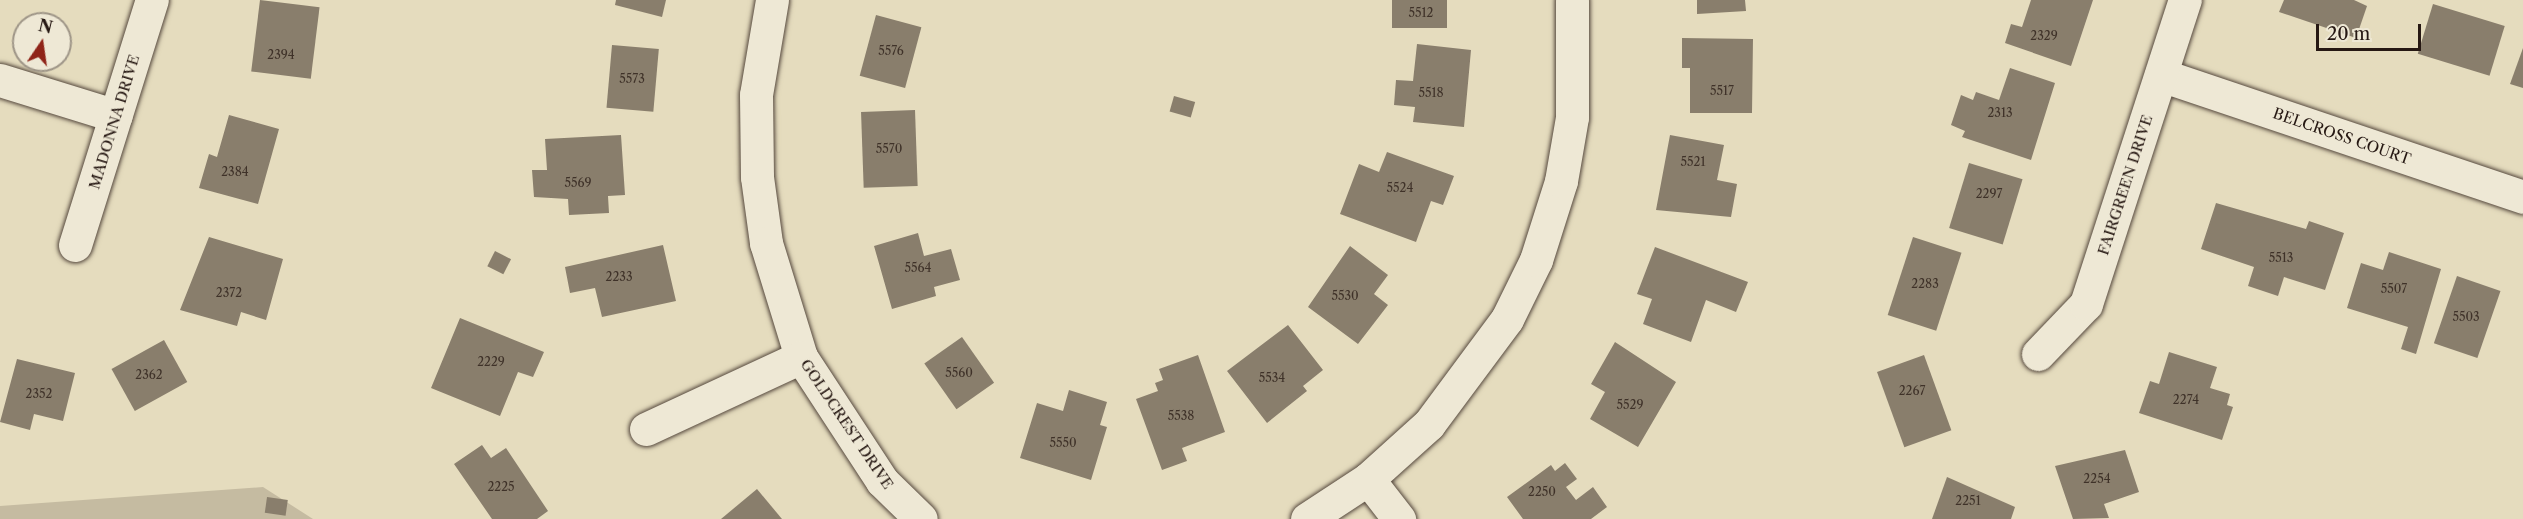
<!DOCTYPE html>
<style>
body{margin:0}
#map{position:relative;width:2523px;height:519px;overflow:hidden;background:#e5dcbe;font-family:"Libre Caslon Text",serif}
div>[style]{position:absolute}
.green>*{inset:0;background:#c5bba1}
.building>*{inset:0;background:#897e6c;transform-origin:0 0}
.roads{filter:drop-shadow(0 0 2px #56493e) drop-shadow(0 0 2px #56493e)}
.street>*{height:33px;margin:-16.5px;padding:0 16.5px;transform-origin:16.5px;border-radius:16.5px;background:#eee8d5}
span{translate:-50% -50%;white-space:nowrap;text-align:center;line-height:1.15;-webkit-text-stroke:4.5px #eee8d5;paint-order:stroke}
.number-label{font-size:12px;color:#3f3229}
.number-label span{-webkit-text-stroke-width:0}
.street-label{font-size:15px;color:#261813}
.north{position:absolute;left:12px;top:12px;width:60px;height:60px;box-sizing:border-box;background:#eee8d5;border:2px solid #9e9587;border-radius:50%;rotate:13deg;font-size:16px;font-weight:700;line-height:24px;text-align:center;color:#261813}
.north::after{content:'';display:block;margin:auto;width:21px;height:27px;background:#8f2418;clip-path:polygon(50% 0,100% 100%,50% 72%,0 100%)}
.scale{position:absolute;left:2316px;top:24px;width:105px;height:27px;box-sizing:border-box;border:3px solid #261813;border-top:0;padding-left:8px;font-size:18px;line-height:21px;white-space:nowrap;color:#261813;-webkit-text-stroke:4px #eee8d5;paint-order:stroke}
</style>
<div id="map">
<div class="green">
<i style="clip-path:polygon(263px 487px,313px 519px,0 519px,0 506px)"></i>
</div>
<div class="building">
<i style="left:260px;top:0;width:60px;height:72px;rotate:7deg"></i>
<i style="clip-path:polygon(616px 0,666px 0,662px 17px,615px 5px)"></i>
<i style="left:1392px;top:0;width:55px;height:28px"></i>
<i style="clip-path:polygon(1697px 0,1745px 0,1746px 11px,1697px 14px)"></i>
<i style="clip-path:polygon(2031px 0,2093px 0,2071px 66px,2005px 43px,2011px 24px,2022px 27px)"></i>
<i style="clip-path:polygon(2284px 0,2354px 0,2367px 6px,2356px 38px,2279px 12px)"></i>
<i style="left:2433px;top:4px;width:75px;height:52px;rotate:17deg"></i>
<i style="left:876px;top:15px;width:47px;height:63px;rotate:15deg"></i>
<i style="clip-path:polygon(1682px 38px,1753px 39px,1752px 113px,1690px 113px,1690px 68px,1682px 68px)"></i>
<i style="clip-path:polygon(1417px 44px,1471px 50px,1464px 127px,1413px 122px,1415px 107px,1394px 105px,1396px 80px,1413px 81px)"></i>
<i style="left:612px;top:45px;width:47px;height:63px;rotate:5deg"></i>
<i style="clip-path:polygon(2523px 48px,2523px 88px,2510px 84px)"></i>
<i style="clip-path:polygon(2010px 68px,2055px 83px,2031px 160px,1962px 137px,1965px 131px,1951px 125px,1961px 95px,1973px 100px,1976px 92px,1999px 100px)"></i>
<i style="left:1174px;top:96px;width:22px;height:16px;rotate:16deg"></i>
<i style="left:915px;top:110px;width:76px;height:54px;rotate:88deg"></i>
<i style="clip-path:polygon(229px 115px,279px 129px,258px 204px,199px 188px,209px 154px,217px 157px)"></i>
<i style="clip-path:polygon(621px 135px,625px 195px,608px 196px,609px 213px,569px 215px,568px 199px,534px 197px,532px 170px,547px 170px,545px 139px)"></i>
<i style="clip-path:polygon(1670px 135px,1724px 145px,1717px 180px,1737px 184px,1731px 217px,1656px 210px)"></i>
<i style="clip-path:polygon(1387px 152px,1454px 176px,1443px 205px,1431px 201px,1416px 242px,1340px 214px,1359px 164px,1379px 172px)"></i>
<i style="left:1969px;top:163px;width:56px;height:68px;rotate:17deg"></i>
<i style="clip-path:polygon(2216px 203px,2306px 229px,2309px 221px,2344px 233px,2325px 290px,2284px 277px,2278px 296px,2248px 286px,2254px 267px,2201px 249px)"></i>
<i style="clip-path:polygon(918px 233px,924px 256px,951px 249px,960px 280px,934px 287px,936px 296px,892px 309px,874px 246px)"></i>
<i style="clip-path:polygon(209px 237px,283px 259px,266px 320px,241px 312px,237px 326px,180px 310px)"></i>
<i style="left:1913px;top:237px;width:51px;height:82px;rotate:18deg"></i>
<i style="clip-path:polygon(663px 245px,676px 301px,602px 317px,595px 288px,570px 293px,565px 267px)"></i>
<i style="clip-path:polygon(1350px 246px,1388px 275px,1374px 294px,1388px 305px,1358px 344px,1308px 307px)"></i>
<i style="clip-path:polygon(1655px 247px,1748px 282px,1736px 312px,1706px 300px,1691px 342px,1643px 324px,1652px 299px,1637px 294px)"></i>
<i style="left:495px;top:251px;width:18px;height:17px;rotate:27deg"></i>
<i style="clip-path:polygon(2389px 252px,2441px 269px,2416px 354px,2401px 349px,2408px 327px,2347px 308px,2361px 263px,2383px 270px)"></i>
<i style="left:2457px;top:276px;width:46px;height:71px;rotate:19deg"></i>
<i style="clip-path:polygon(460px 318px,544px 352px,533px 377px,518px 372px,500px 416px,431px 388px)"></i>
<i style="clip-path:polygon(1288px 325px,1323px 370px,1303px 386px,1307px 391px,1267px 423px,1227px 371px)"></i>
<i style="left:962px;top:337px;width:56px;height:46px;rotate:55deg"></i>
<i style="left:164px;top:340px;width:48px;height:60px;rotate:61deg"></i>
<i style="clip-path:polygon(1615px 342px,1676px 382px,1638px 447px,1590px 419px,1605px 392px,1591px 384px)"></i>
<i style="clip-path:polygon(2169px 352px,2217px 367px,2210px 388px,2230px 394px,2227px 405px,2233px 407px,2222px 440px,2139px 413px,2150px 381px,2159px 384px)"></i>
<i style="clip-path:polygon(1198px 355px,1225px 432px,1182px 448px,1187px 461px,1162px 470px,1136px 399px,1158px 391px,1155px 383px,1163px 380px,1159px 369px)"></i>
<i style="left:1924px;top:355px;width:80px;height:50px;rotate:70deg"></i>
<i style="clip-path:polygon(17px 359px,75px 373px,63px 421px,34px 414px,30px 430px,0 422px)"></i>
<i style="clip-path:polygon(1069px 390px,1107px 402px,1100px 425px,1107px 427px,1091px 480px,1020px 458px,1037px 403px,1063px 411px)"></i>
<i style="clip-path:polygon(482px 445px,491px 458px,506px 448px,548px 511px,537px 519px,492px 519px,454px 464px)"></i>
<i style="clip-path:polygon(2125px 450px,2139px 492px,2104px 504px,2109px 518px,2073px 519px,2055px 466px)"></i>
<i style="clip-path:polygon(1565px 463px,1577px 479px,1566px 487px,1576px 500px,1593px 487px,1607px 507px,1591px 519px,1523px 519px,1507px 497px,1551px 465px,1555px 471px)"></i>
<i style="clip-path:polygon(1947px 477px,2015px 507px,2011px 519px,1932px 519px)"></i>
<i style="clip-path:polygon(757px 489px,782px 519px,721px 519px)"></i>
<i style="left:267px;top:497px;width:21px;height:16px;rotate:8deg"></i>
</div>
<div class="roads">
<div class="street">
<i style="left:772px;top:0;width:96px;rotate:99.6deg"></i>
<i style="left:756px;top:95px;width:82px;rotate:89.3deg"></i>
<i style="left:757px;top:177px;width:67px;rotate:82.2deg"></i>
<i style="left:766px;top:243px;width:119px;rotate:72.9deg"></i>
<i style="left:801px;top:357px;width:148px;rotate:56.8deg"></i>
<i style="left:882px;top:481px;width:54px;rotate:44.3deg"></i>
<i style="left:2161px;top:75px;width:382px;rotate:18.6deg"></i>
<i style="left:0;top:80px;width:121px;rotate:17.2deg"></i>
<i style="left:75px;top:245px;width:257px;rotate:-72.6deg"></i>
<i style="left:2038px;top:354px;width:69px;rotate:-46.2deg"></i>
<i style="left:2086px;top:304px;width:320px;rotate:-72deg"></i>
<i style="left:646px;top:429px;width:171px;rotate:-24.9deg"></i>
<i style="left:1368px;top:479px;width:51px;rotate:52.2deg"></i>
<i style="left:1307px;top:519px;width:73px;rotate:-33.3deg"></i>
<i style="left:1368px;top:479px;width:82px;rotate:-42deg"></i>
<i style="left:1429px;top:424px;width:131px;rotate:-53.4deg"></i>
<i style="left:1507px;top:319px;width:66px;rotate:-63.8deg"></i>
<i style="left:1536px;top:260px;width:83px;rotate:-72.4deg"></i>
<i style="left:1561px;top:181px;width:65px;rotate:-80.2deg"></i>
<i style="left:1572px;top:117px;width:117px;rotate:-90deg"></i>
</div>
</div>
<div class="number-label">
<span style="left:1421px;top:13px">5512</span>
<span style="left:2044px;top:36px">2329</span>
<span style="left:891px;top:51px">5576</span>
<span style="left:281px;top:55px">2394</span>
<span style="left:632px;top:79px">5573</span>
<span style="left:1722px;top:91px">5517</span>
<span style="left:1431px;top:93px">5518</span>
<span style="left:2000px;top:113px">2313</span>
<span style="left:889px;top:149px">5570</span>
<span style="left:1693px;top:162px">5521</span>
<span style="left:235px;top:172px">2384</span>
<span style="left:578px;top:183px">5569</span>
<span style="left:1400px;top:188px">5524</span>
<span style="left:1989px;top:194px">2297</span>
<span style="left:2281px;top:258px">5513</span>
<span style="left:918px;top:268px">5564</span>
<span style="left:619px;top:277px">2233</span>
<span style="left:1925px;top:284px">2283</span>
<span style="left:2394px;top:289px">5507</span>
<span style="left:229px;top:293px">2372</span>
<span style="left:1345px;top:296px">5530</span>
<span style="left:2466px;top:317px">5503</span>
<span style="left:491px;top:362px">2229</span>
<span style="left:959px;top:373px">5560</span>
<span style="left:149px;top:375px">2362</span>
<span style="left:1272px;top:378px">5534</span>
<span style="left:1912px;top:391px">2267</span>
<span style="left:39px;top:394px">2352</span>
<span style="left:2186px;top:400px">2274</span>
<span style="left:1630px;top:405px">5529</span>
<span style="left:1181px;top:416px">5538</span>
<span style="left:1063px;top:443px">5550</span>
<span style="left:2097px;top:479px">2254</span>
<span style="left:501px;top:487px">2225</span>
<span style="left:1542px;top:492px">2250</span>
<span style="left:1968px;top:501px">2251</span>
</div>
<div class="street-label">
<span style="left:114px;top:122px;rotate:-73deg">MADONNA DRIVE</span>
<span style="left:2342px;top:136px;rotate:19deg">BELCROSS COURT</span>
<span style="left:2125px;top:185px;rotate:-72deg">FAIRGREEN DRIVE</span>
<span style="left:847px;top:424px;rotate:56deg">GOLDCREST DRIVE</span>
</div>
<div class="north">N</div>
<div class="scale">20 m</div>
</div>
